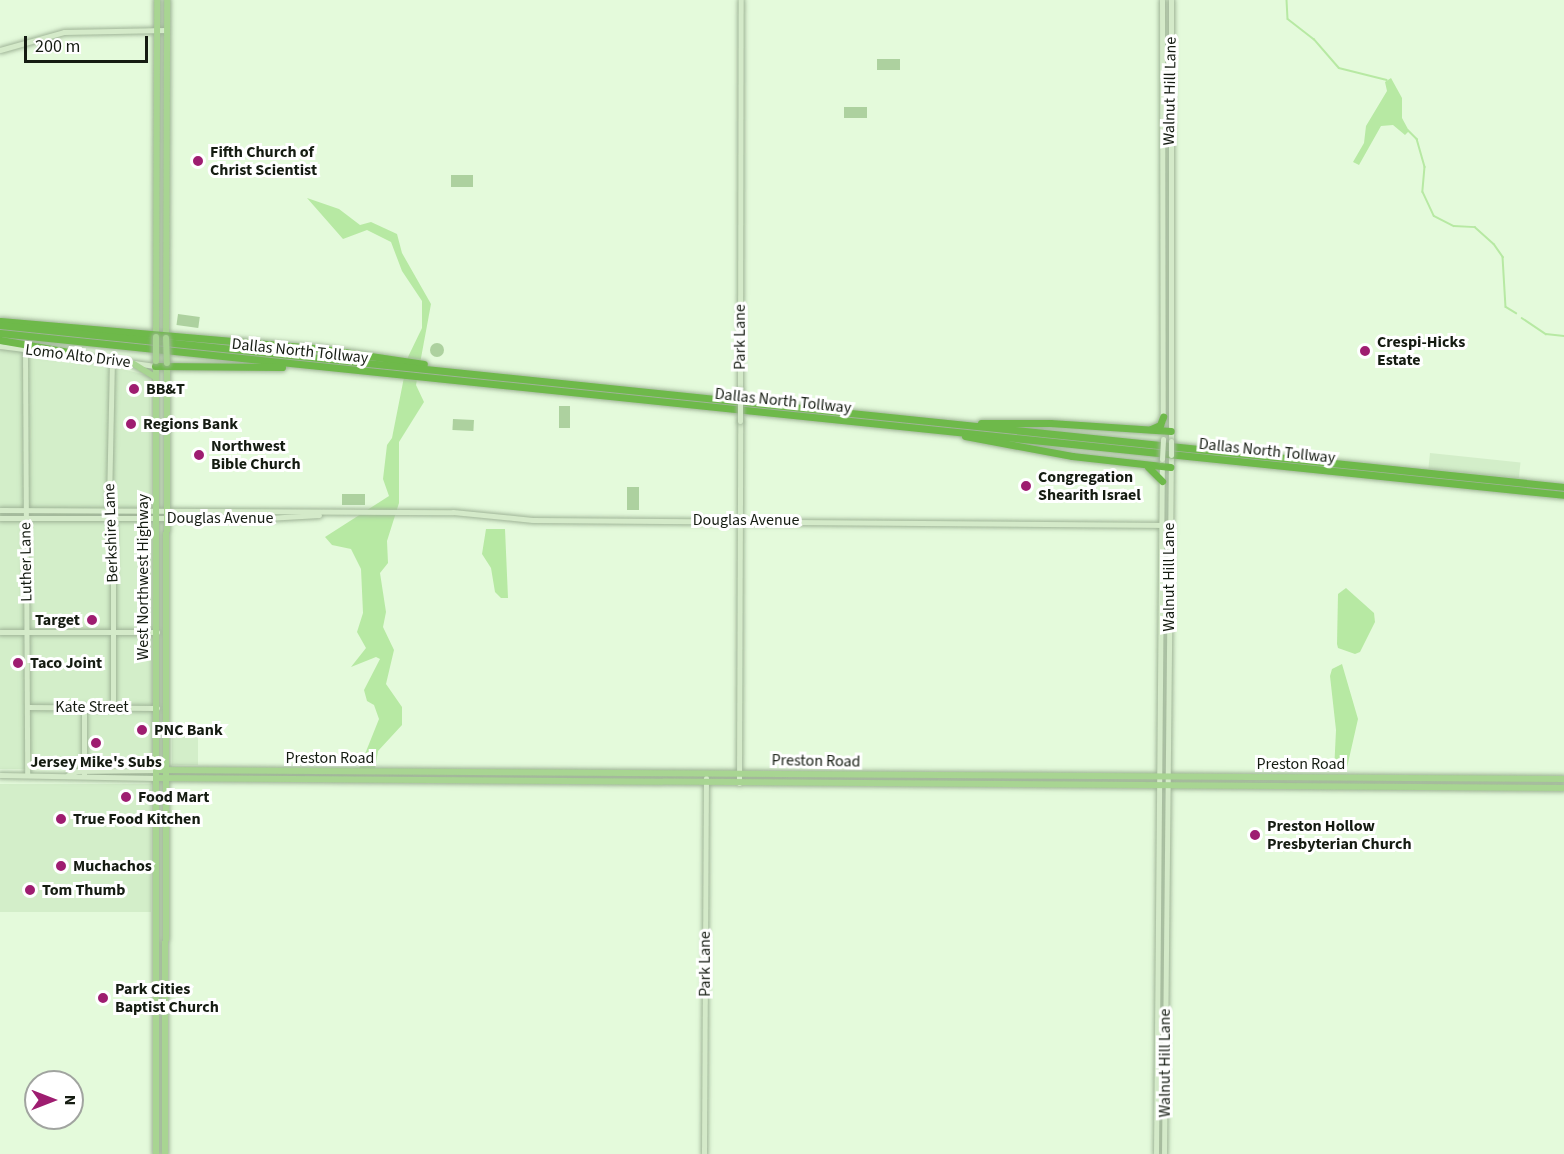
<!DOCTYPE html>
<style>
body{margin:0}
#map{position:relative;width:1564px;height:1154px;overflow:hidden;background:#e4fadb;font-family:"Source Sans 3",sans-serif}
div>[style]{position:absolute}
.built>*{inset:0;background:#d3eec9;transform-origin:0 0}
.green>*{inset:0;background:#add19f;transform-origin:0 0}
.round{border-radius:50%}
.water>*{inset:0;background:#b7e9a3}
.stream>*{height:1.5px;margin:-0.75px;padding:0 0.75px;transform-origin:0.75px;border-radius:0.75px;background:#b7e9a3}
.roads{filter:drop-shadow(0 0 2px #9fb497) drop-shadow(0 0 2px #9fb497)}
.secondary>*{height:5px;margin:-2.5px;padding:0 2.5px;transform-origin:2.5px;border-radius:2.5px;background:#d4eac9}
.primary>*{height:6px;margin:-3px;padding:0 3px;transform-origin:3px;border-radius:3px;background:#a8d592}
.highway>*{height:7px;margin:-3.5px;padding:0 3.5px;transform-origin:3.5px;border-radius:3.5px;background:#6eb94a}
.bridges{filter:drop-shadow(0 0 2px #9fb497) drop-shadow(0 0 2px #9fb497)}
.secondary-bridge>*{height:5px;margin:-2.5px;padding:0 2.5px;transform-origin:2.5px;border-radius:2.5px;background:#d4eac9}
.primary-bridge>*{height:6px;margin:-3px;padding:0 3px;transform-origin:3px;border-radius:3px;background:#a8d592}
.dots>*{width:16px;height:16px;translate:-50% -50%;box-sizing:border-box;border:3px solid #fff;border-radius:50%}
span{translate:-50% -50%;white-space:nowrap;text-align:center;line-height:1.15;-webkit-text-stroke:6px #fff;paint-order:stroke}
.street-label{font-size:16px;color:#151c12}
.poi-label{font-size:16px;color:#151c12;font-weight:700}
.left{translate:0 -50%;text-align:left}
.right{translate:-100% -50%;text-align:right}
.north{position:absolute;left:24px;top:1070px;width:60px;height:60px;box-sizing:border-box;background:#fff;border:2px solid #a1a4a0;border-radius:50%;rotate:90deg;font-size:16px;font-weight:700;line-height:24px;text-align:center;color:#151c12}
.north::after{content:'';display:block;margin:auto;width:21px;height:27px;background:#9e1d70;clip-path:polygon(50% 0,100% 100%,50% 72%,0 100%)}
.scale{position:absolute;left:24px;top:36px;width:124px;height:27px;box-sizing:border-box;border:3px solid #151c12;border-top:0;padding-left:8px;font-size:18px;line-height:21px;white-space:nowrap;color:#151c12;-webkit-text-stroke:4px #fff;paint-order:stroke}
</style>
<div id="map">
<div class="built">
<i style="clip-path:polygon(0 348px,86px 360px,150px 376px,153px 769px,0 769px)"></i>
<i style="left:1430px;top:453px;width:91px;height:16px;rotate:6deg"></i>
<i style="left:172px;top:732px;width:26px;height:33px"></i>
<i style="left:0;top:784px;width:151px;height:128px"></i>
</div>
<div class="green">
<i style="left:877px;top:59px;width:23px;height:11px"></i>
<i style="left:844px;top:107px;width:23px;height:11px"></i>
<i style="left:451px;top:175px;width:22px;height:12px"></i>
<i style="left:178px;top:314px;width:22px;height:11px;rotate:8deg"></i>
<i class="round" style="left:430px;top:343px;width:14px;height:14px"></i>
<i style="left:559px;top:406px;width:11px;height:22px"></i>
<i style="left:453px;top:419px;width:21px;height:11px;rotate:3deg"></i>
<i style="left:639px;top:487px;width:23px;height:12px;rotate:90deg"></i>
<i style="left:365px;top:494px;width:11px;height:23px;rotate:90deg"></i>
</div>
<div class="water">
<i style="clip-path:polygon(1391px 78px,1402px 98px,1402px 118px,1409px 131px,1405px 135px,1393px 125px,1381px 126px,1359px 165px,1353px 162px,1364px 143px,1366px 126px,1387px 91px,1385px 82px)"></i>
<i style="clip-path:polygon(307px 198px,339px 209px,360px 225px,371px 222px,397px 234px,402px 253px,431px 304px,416px 385px,424px 402px,399px 442px,399px 503px,387px 541px,388px 563px,380px 573px,386px 612px,383px 627px,394px 650px,386px 684px,402px 707px,402px 725px,378px 751px,375px 769px,359px 769px,379px 719px,374px 705px,367px 701px,364px 690px,380px 659px,376px 657px,351px 667px,366px 648px,357px 632px,363px 613px,361px 569px,351px 549px,332px 545px,325px 537px,389px 496px,383px 479px,387px 445px,392px 438px,408px 357px,422px 328px,422px 301px,402px 271px,391px 242px,367px 230px,343px 239px)"></i>
<i style="clip-path:polygon(486px 529px,505px 529px,508px 598px,501px 598px,495px 592px,491px 568px,482px 554px)"></i>
<i style="clip-path:polygon(1346px 588px,1374px 613px,1375px 622px,1360px 652px,1355px 654px,1338px 648px,1337px 644px,1338px 594px)"></i>
<i style="clip-path:polygon(1342px 664px,1358px 719px,1346px 772px,1334px 772px,1336px 730px,1330px 676px,1332px 669px)"></i>
</div>
<div class="stream">
<i style="left:1287px;top:0;width:19px;rotate:87deg"></i>
<i style="left:1288px;top:19px;width:33px;rotate:38deg"></i>
<i style="left:1314px;top:39px;width:38px;rotate:49deg"></i>
<i style="left:1339px;top:68px;width:49px;rotate:14deg"></i>
<i style="left:1408px;top:130px;width:13px;rotate:45deg"></i>
<i style="left:1417px;top:139px;width:29px;rotate:74deg"></i>
<i style="left:1425px;top:167px;width:25px;rotate:95deg"></i>
<i style="left:1423px;top:192px;width:26px;rotate:65deg"></i>
<i style="left:1434px;top:216px;width:22px;rotate:27deg"></i>
<i style="left:1454px;top:226px;width:21px;rotate:3deg"></i>
<i style="left:1475px;top:227px;width:25px;rotate:42deg"></i>
<i style="left:1494px;top:244px;width:16px;rotate:55deg"></i>
<i style="left:1503px;top:257px;width:50px;rotate:86.6deg"></i>
<i style="left:1506px;top:307px;width:12px;rotate:31deg"></i>
<i style="left:1522px;top:318px;width:29px;rotate:34deg"></i>
<i style="left:1546px;top:334px;width:18px;rotate:6deg"></i>
</div>
<div class="roads">
<div class="secondary">
<i style="left:1162px;top:0;width:420px;rotate:89.9deg"></i>
<i style="left:1171px;top:0;width:441px;rotate:90deg"></i>
<i style="left:0;top:50px;width:66px;rotate:-15.7deg"></i>
<i style="left:64px;top:32px;width:102px;rotate:-1.1deg"></i>
<i style="left:0;top:346px;width:56px;rotate:7.1deg"></i>
<i style="left:25px;top:349px;width:426px;rotate:89.7deg"></i>
<i style="left:77px;top:355px;width:79px;rotate:8deg"></i>
<i style="left:112px;top:359px;width:147px;rotate:91.2deg"></i>
<i style="left:109px;top:506px;width:14px;rotate:73deg"></i>
<i style="left:113px;top:519px;width:189px;rotate:90deg"></i>
<i style="left:740px;top:391px;width:391px;rotate:-89.9deg"></i>
<i style="left:0;top:510px;width:453px;rotate:0.3deg"></i>
<i style="left:453px;top:512px;width:80px;rotate:5.7deg"></i>
<i style="left:533px;top:520px;width:636px;rotate:0.45deg"></i>
<i style="left:0;top:518px;width:267px"></i>
<i style="left:267px;top:518px;width:52px;rotate:-3.3deg"></i>
<i style="left:0;top:632px;width:157px"></i>
<i style="left:27px;top:707px;width:130px;rotate:0.4deg"></i>
<i style="left:84px;top:707px;width:68px;rotate:90deg"></i>
<i style="left:0;top:775px;width:156px;rotate:1.1deg"></i>
<i style="left:68px;top:775px;width:10px;rotate:-24deg"></i>
<i style="left:77px;top:771px;width:80px;rotate:-0.7deg"></i>
<i style="left:739px;top:783px;width:362px;rotate:-89.8deg"></i>
<i style="left:704px;top:1154px;width:376px;rotate:-89.7deg"></i>
<i style="left:1156px;top:1154px;width:695px;rotate:-89.51deg"></i>
<i style="left:1164px;top:1154px;width:699px;rotate:-89.43deg"></i>
</div>
<div class="primary">
<i style="left:156px;top:336px;width:336px;rotate:-89.8deg"></i>
<i style="left:166px;top:337px;width:337px;rotate:-89.8deg"></i>
<i style="left:156px;top:363px;width:791px;rotate:90deg"></i>
<i style="left:134px;top:364px;width:25px;rotate:32deg"></i>
<i style="left:157px;top:770px;width:1407px;rotate:0.37deg"></i>
<i style="left:156px;top:778px;width:1408px;rotate:0.41deg"></i>
<i style="left:165px;top:1154px;width:791px;rotate:-89.86deg"></i>
</div>
<div class="highway">
<i style="left:0;top:321px;width:318px;rotate:4.9deg"></i>
<i style="left:317px;top:348px;width:108px;rotate:8.5deg"></i>
<i style="left:0;top:325px;width:1572px;rotate:5.91deg"></i>
<i style="left:0;top:333px;width:1572px;rotate:5.91deg"></i>
<i style="left:0;top:340px;width:81px;rotate:9.9deg"></i>
<i style="left:155px;top:366px;width:127px;rotate:0.5deg"></i>
<i style="left:981px;top:423px;width:69px"></i>
<i style="left:1050px;top:423px;width:121px;rotate:3.8deg"></i>
<i style="left:1151px;top:429px;width:10px;rotate:-24deg"></i>
<i style="left:1160px;top:425px;width:9px;rotate:-69deg"></i>
<i style="left:965px;top:436px;width:109px;rotate:10.6deg"></i>
<i style="left:1072px;top:456px;width:99px;rotate:6.4deg"></i>
<i style="left:1148px;top:467px;width:20px;rotate:45deg"></i>
</div>
</div>
<div class="bridges">
<div class="secondary-bridge">
<i style="left:740px;top:391px;width:30px;rotate:90deg"></i>
<i style="left:1171px;top:455px;width:14px;rotate:-90deg"></i>
<i style="left:1162px;top:459px;width:20px;rotate:-87deg"></i>
</div>
<div class="primary-bridge">
<i style="left:156px;top:337px;width:24px;rotate:90deg"></i>
<i style="left:166px;top:338px;width:25px;rotate:88deg"></i>
</div>
</div>
<div class="dots">
<i style="left:198px;top:161px;background:#9e1d70"></i>
<i style="left:1365px;top:351px;background:#9e1d70"></i>
<i style="left:134px;top:389px;background:#9e1d70"></i>
<i style="left:131px;top:424px;background:#9e1d70"></i>
<i style="left:199px;top:455px;background:#9e1d70"></i>
<i style="left:1026px;top:486px;background:#9e1d70"></i>
<i style="left:92px;top:620px;background:#9e1d70"></i>
<i style="left:18px;top:663px;background:#9e1d70"></i>
<i style="left:142px;top:730px;background:#9e1d70"></i>
<i style="left:96px;top:743px;background:#9e1d70"></i>
<i style="left:126px;top:797px;background:#9e1d70"></i>
<i style="left:61px;top:819px;background:#9e1d70"></i>
<i style="left:1255px;top:835px;background:#9e1d70"></i>
<i style="left:61px;top:866px;background:#9e1d70"></i>
<i style="left:30px;top:890px;background:#9e1d70"></i>
<i style="left:103px;top:998px;background:#9e1d70"></i>
</div>
<div class="street-label">
<span style="left:1170px;top:91px;rotate:-89deg">Walnut Hill Lane</span>
<span style="left:740px;top:337px;rotate:-90deg">Park Lane</span>
<span style="left:300px;top:351px;rotate:6deg">Dallas North Tollway</span>
<span style="left:78px;top:356px;rotate:7deg">Lomo Alto Drive</span>
<span style="left:783px;top:401px;rotate:6deg">Dallas North Tollway</span>
<span style="left:1267px;top:451px;rotate:6deg">Dallas North Tollway</span>
<span style="left:220px;top:518px">Douglas Avenue</span>
<span style="left:746px;top:520px">Douglas Avenue</span>
<span style="left:111px;top:533px;rotate:-92deg">Berkshire Lane</span>
<span style="left:26px;top:562px;rotate:-91deg">Luther Lane</span>
<span style="left:143px;top:577px;rotate:-90deg">West Northwest Highway</span>
<span style="left:1169px;top:577px;rotate:-90deg">Walnut Hill Lane</span>
<span style="left:92px;top:707px">Kate Street</span>
<span style="left:330px;top:758px">Preston Road</span>
<span style="left:816px;top:761px;rotate:1deg">Preston Road</span>
<span style="left:1301px;top:764px">Preston Road</span>
<span style="left:705px;top:964px;rotate:-90deg">Park Lane</span>
<span style="left:1165px;top:1063px;rotate:-90deg">Walnut Hill Lane</span>
</div>
<div class="poi-label">
<span class="left" style="left:210px;top:161px">Fifth Church of<br>Christ Scientist</span>
<span class="left" style="left:1377px;top:351px">Crespi-Hicks<br>Estate</span>
<span class="left" style="left:146px;top:389px">BB&amp;T</span>
<span class="left" style="left:143px;top:424px">Regions Bank</span>
<span class="left" style="left:211px;top:455px">Northwest<br>Bible Church</span>
<span class="left" style="left:1038px;top:486px">Congregation<br>Shearith Israel</span>
<span class="right" style="left:80px;top:620px">Target</span>
<span class="left" style="left:30px;top:663px">Taco Joint</span>
<span class="left" style="left:154px;top:730px">PNC Bank</span>
<span style="left:96px;top:762px">Jersey Mike's Subs</span>
<span class="left" style="left:138px;top:797px">Food Mart</span>
<span class="left" style="left:73px;top:819px">True Food Kitchen</span>
<span class="left" style="left:1267px;top:835px">Preston Hollow<br>Presbyterian Church</span>
<span class="left" style="left:73px;top:866px">Muchachos</span>
<span class="left" style="left:42px;top:890px">Tom Thumb</span>
<span class="left" style="left:115px;top:998px">Park Cities<br>Baptist Church</span>
</div>
<div class="north">N</div>
<div class="scale">200 m</div>
</div>
